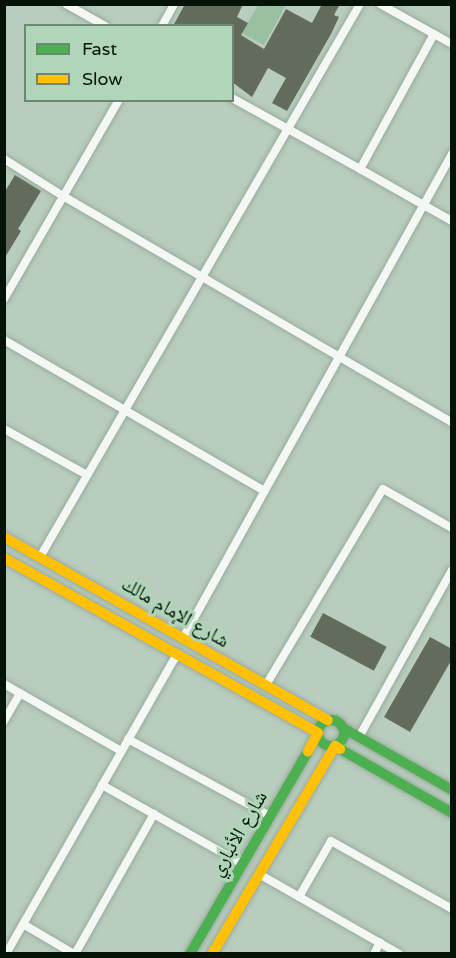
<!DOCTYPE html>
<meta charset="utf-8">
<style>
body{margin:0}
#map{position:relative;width:456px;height:958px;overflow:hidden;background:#b8cdbd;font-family:"Varela Round","Noto Naskh Arabic",sans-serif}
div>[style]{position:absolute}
.green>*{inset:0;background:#98c0a1}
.building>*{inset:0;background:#636b5d;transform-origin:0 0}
.roads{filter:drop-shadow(0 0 2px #9aaa9e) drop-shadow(0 0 2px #9aaa9e)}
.street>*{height:8px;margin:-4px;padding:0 4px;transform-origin:4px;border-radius:4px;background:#f4f8f5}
.fast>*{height:10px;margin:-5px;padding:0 5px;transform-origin:5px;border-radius:5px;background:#4caf50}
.fast>.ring{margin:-5px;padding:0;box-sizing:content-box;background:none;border:10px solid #4caf50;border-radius:50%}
.slow>*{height:10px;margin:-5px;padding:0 5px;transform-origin:5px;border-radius:5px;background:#ffc107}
span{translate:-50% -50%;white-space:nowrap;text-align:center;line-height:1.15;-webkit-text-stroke:6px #b0d5b8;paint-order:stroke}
.street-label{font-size:20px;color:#051208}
.frame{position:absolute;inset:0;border:6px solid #051208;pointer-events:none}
.legend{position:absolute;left:24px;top:24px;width:210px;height:78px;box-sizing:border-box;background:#b0d5b8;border:2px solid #6c8772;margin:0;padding:8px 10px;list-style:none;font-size:18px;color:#051208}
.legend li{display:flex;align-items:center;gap:12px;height:30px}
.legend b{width:30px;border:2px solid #6c8772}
</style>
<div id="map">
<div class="green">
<i style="clip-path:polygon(258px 5px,286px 5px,264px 45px,242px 33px)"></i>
</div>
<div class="building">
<i style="clip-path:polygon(185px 4px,243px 4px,237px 17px,248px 23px,241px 35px,264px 49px,286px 9px,312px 23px,322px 4px,340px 4px,334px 15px,339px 17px,331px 34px,287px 111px,272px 103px,286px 78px,268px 68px,252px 97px,232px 82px,232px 26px,173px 26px)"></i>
<i style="clip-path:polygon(15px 175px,41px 191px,18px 229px,21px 231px,4px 259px,4px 193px)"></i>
<i style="left:323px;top:613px;width:72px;height:27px;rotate:28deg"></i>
<i style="clip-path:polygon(430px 637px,452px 649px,452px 659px,410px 732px,384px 717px)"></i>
</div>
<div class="roads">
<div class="street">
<i style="left:66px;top:4px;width:45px;rotate:29.4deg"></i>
<i style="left:380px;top:4px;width:82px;rotate:29.1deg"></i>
<i style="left:162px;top:26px;width:25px;rotate:-61deg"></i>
<i style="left:434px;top:34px;width:154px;rotate:118.7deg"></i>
<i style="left:360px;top:169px;width:106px;rotate:29.5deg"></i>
<i style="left:232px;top:98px;width:146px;rotate:29deg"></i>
<i style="left:4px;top:159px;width:70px;rotate:32.1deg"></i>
<i style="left:63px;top:196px;width:450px;rotate:30.2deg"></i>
<i style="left:4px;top:299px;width:230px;rotate:-60deg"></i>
<i style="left:4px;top:340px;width:301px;rotate:30.1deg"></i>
<i style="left:4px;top:429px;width:95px;rotate:29deg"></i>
<i style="left:40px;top:557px;width:639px;rotate:-59.94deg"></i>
<i style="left:183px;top:638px;width:554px;rotate:-60.94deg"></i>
<i style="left:4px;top:684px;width:135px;rotate:29.8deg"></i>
<i style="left:266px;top:685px;width:228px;rotate:-59.2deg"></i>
<i style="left:383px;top:489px;width:79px;rotate:29.5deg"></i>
<i style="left:4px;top:721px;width:32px;rotate:-60deg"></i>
<i style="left:359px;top:737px;width:191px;rotate:-60.9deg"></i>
<i style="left:128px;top:739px;width:162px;rotate:28.5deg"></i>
<i style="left:102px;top:785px;width:161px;rotate:29.4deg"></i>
<i style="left:259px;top:874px;width:161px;rotate:29.7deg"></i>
<i style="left:299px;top:897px;width:64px;rotate:-60.3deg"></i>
<i style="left:331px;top:841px;width:139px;rotate:29.3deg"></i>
<i style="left:23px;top:924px;width:59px;rotate:30.5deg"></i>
<i style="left:6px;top:954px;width:345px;rotate:-60.3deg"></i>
<i style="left:75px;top:954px;width:161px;rotate:-60.6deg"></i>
<i style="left:374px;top:954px;width:13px;rotate:-63deg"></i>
</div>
<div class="fast">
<i class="ring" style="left:318px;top:720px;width:16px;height:16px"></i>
<i style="left:343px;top:728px;width:125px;rotate:29.6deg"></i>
<i style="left:340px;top:749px;width:129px;rotate:29.7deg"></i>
<i style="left:190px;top:954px;width:235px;rotate:-59.8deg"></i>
</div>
<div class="slow">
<i style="left:4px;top:537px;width:372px;rotate:29.5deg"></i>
<i style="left:4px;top:558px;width:359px;rotate:29.1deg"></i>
<i style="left:318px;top:733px;width:21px;rotate:119deg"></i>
<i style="left:212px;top:954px;width:242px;rotate:-59.4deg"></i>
<i style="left:335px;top:746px;width:6px;rotate:31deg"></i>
</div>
</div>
<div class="street-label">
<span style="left:175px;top:613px;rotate:30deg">شارع الإمام مالك</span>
<span style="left:239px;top:834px;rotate:-60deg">شارع الأنباري</span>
</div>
<div class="frame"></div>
<ul class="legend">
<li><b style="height:8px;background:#4caf50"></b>Fast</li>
<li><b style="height:8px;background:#ffc107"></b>Slow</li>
</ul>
</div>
